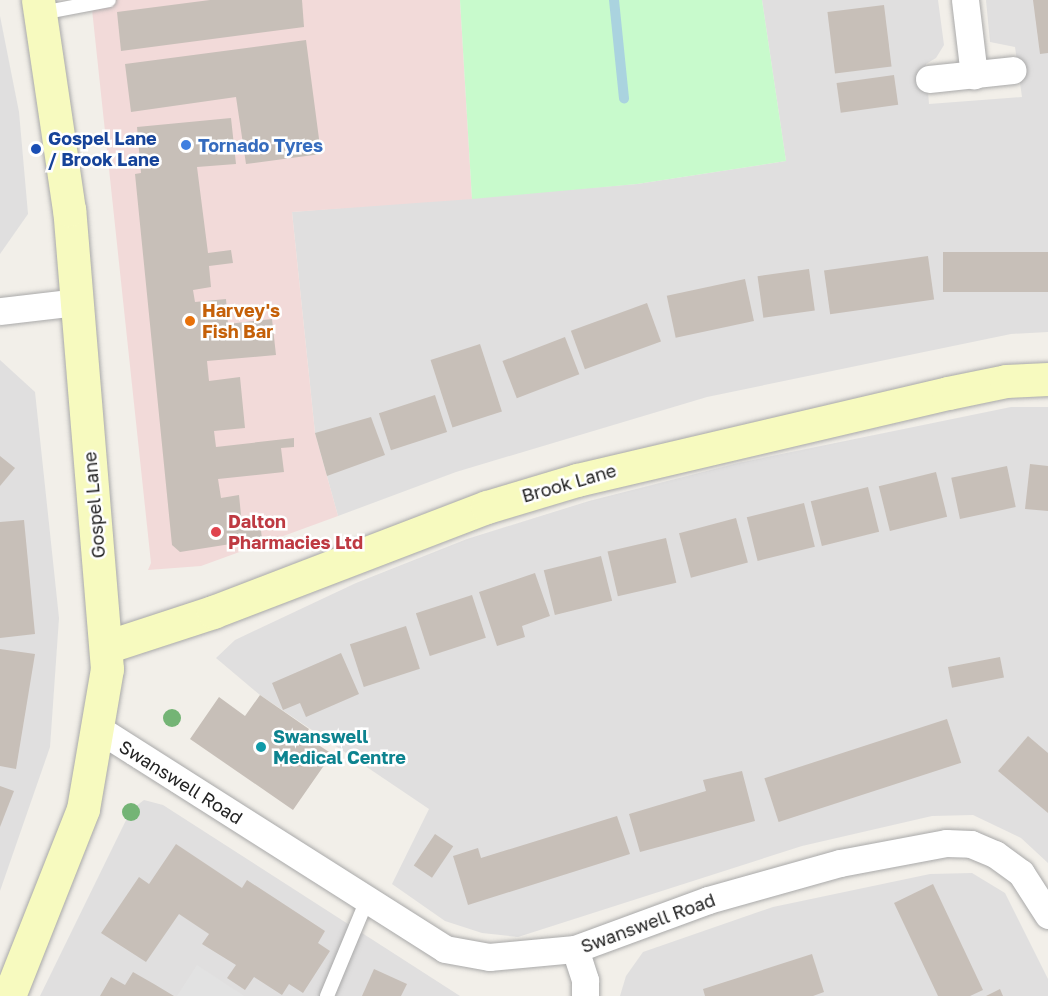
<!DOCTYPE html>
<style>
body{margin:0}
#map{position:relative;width:1048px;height:996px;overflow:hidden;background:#f2efe9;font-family:"Golos Text",sans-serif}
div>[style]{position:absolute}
.residential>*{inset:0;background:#e0dfdf}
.commercial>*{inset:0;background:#f2dad9}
.park>*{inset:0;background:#c8facc}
.parking>*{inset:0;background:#e2e2e2}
.stream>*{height:10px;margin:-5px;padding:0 5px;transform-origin:5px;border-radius:5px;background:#aad3df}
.building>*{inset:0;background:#c7bfb8;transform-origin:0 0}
.roads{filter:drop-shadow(0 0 2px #a9a9a9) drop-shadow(0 0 2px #a9a9a9)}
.lane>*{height:14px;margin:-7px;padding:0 7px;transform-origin:7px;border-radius:7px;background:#fff}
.street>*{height:27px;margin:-13.5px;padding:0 13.5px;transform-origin:13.5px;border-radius:13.5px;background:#fff}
.secondary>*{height:33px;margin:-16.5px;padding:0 16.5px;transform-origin:16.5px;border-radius:16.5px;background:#f7fabf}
.trees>*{width:18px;height:18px;margin:-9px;border-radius:50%;background:#74b475}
.dots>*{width:16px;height:16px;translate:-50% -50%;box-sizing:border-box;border:3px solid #fff;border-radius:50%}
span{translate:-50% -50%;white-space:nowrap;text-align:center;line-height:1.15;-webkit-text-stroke:5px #fff;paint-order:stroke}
.transit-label{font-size:18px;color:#164399;font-weight:700}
.left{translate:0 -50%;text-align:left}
.shop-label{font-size:18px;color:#366cbe;font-weight:700}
.food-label{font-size:18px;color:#c56008;font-weight:700}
.street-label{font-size:18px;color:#222}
.health-label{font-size:18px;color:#be3a42;font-weight:700}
.culture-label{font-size:18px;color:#0d838f;font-weight:700}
</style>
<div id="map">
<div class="residential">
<i style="clip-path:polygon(762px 0,938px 0,944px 45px,936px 58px,926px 64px,929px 104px,1022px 97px,1015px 47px,990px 42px,986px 0,1048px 0,1048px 332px,1011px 334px,707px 397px,456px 472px,338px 516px,315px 433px,292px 212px,637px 184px,786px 161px)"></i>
<i style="clip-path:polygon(0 16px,19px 112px,28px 214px,0 254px)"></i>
<i style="clip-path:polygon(0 360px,35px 392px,59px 618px,50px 747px,0 891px)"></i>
<i style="clip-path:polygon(1011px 407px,1048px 407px,1048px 863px,1021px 838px,973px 815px,932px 816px,802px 846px,518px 937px,482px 933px,445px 921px,392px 884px,429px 809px,260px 695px,216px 658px,235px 640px,356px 583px,467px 539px,589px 501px,738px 463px)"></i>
<i style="clip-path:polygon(144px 800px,163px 805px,460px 996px,40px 996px,131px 810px)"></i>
<i style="clip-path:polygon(972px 873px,1005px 893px,1048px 979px,1048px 996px,620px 996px,626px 976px,643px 952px,773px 907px,930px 874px)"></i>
</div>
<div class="commercial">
<i style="clip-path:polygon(91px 0,460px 0,472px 199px,292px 212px,315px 433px,338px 516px,201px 566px,148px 570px,151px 563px)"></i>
</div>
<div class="park">
<i style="clip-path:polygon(460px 0,762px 0,786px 161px,637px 184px,472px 199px)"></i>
</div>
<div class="parking">
<i style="clip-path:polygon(197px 965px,244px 996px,177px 996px)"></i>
</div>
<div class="stream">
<i style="left:614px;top:0;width:99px;rotate:84.2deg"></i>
</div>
<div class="building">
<i style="clip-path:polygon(210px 0,302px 0,304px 27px,121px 51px,117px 12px)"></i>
<i style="clip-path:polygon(1033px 0,1048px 0,1048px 53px,1040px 54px)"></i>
<i style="left:884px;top:5px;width:62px;height:57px;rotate:83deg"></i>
<i style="clip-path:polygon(306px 40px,321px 154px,246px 164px,236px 97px,131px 112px,125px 64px)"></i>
<i style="left:894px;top:75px;width:30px;height:58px;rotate:82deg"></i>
<i style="clip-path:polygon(231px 118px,236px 164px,197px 167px,208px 253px,231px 250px,233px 263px,209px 266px,211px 287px,193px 290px,195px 302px,226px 299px,228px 324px,272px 319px,276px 355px,207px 361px,209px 381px,240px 377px,245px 428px,214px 431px,216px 447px,294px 438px,294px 447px,281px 448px,284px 472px,218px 479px,221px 498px,239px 495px,242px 525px,260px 522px,262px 539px,180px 552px,172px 545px,135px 174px,141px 173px,137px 127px)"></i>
<i style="left:1048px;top:252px;width:40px;height:105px;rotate:90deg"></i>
<i style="left:928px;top:256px;width:44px;height:105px;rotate:82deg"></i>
<i style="left:809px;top:269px;width:42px;height:52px;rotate:82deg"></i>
<i style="left:745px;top:279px;width:43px;height:80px;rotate:78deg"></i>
<i style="left:647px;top:303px;width:41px;height:81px;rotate:70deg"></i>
<i style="left:565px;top:337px;width:40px;height:67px;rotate:69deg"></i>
<i style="left:480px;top:344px;width:71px;height:52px;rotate:72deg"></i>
<i style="left:435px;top:395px;width:39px;height:59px;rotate:72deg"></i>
<i style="clip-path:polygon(371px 417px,385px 455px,327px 476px,315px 433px)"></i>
<i style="clip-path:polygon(0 456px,15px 468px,0 486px)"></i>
<i style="clip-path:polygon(1030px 464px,1048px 466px,1048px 511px,1025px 509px)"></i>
<i style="left:1007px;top:466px;width:42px;height:57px;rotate:78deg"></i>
<i style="left:936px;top:472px;width:46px;height:59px;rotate:76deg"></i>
<i style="left:868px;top:487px;width:46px;height:59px;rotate:76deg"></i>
<i style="left:804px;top:503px;width:45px;height:59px;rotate:76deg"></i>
<i style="left:736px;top:518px;width:46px;height:59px;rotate:75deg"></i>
<i style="clip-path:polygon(24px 520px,35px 634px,0 638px,0 522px)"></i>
<i style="left:666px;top:538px;width:46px;height:60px;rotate:77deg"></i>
<i style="left:601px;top:556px;width:46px;height:59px;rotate:76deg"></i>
<i style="clip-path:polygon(535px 573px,550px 616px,522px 626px,525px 637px,497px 646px,479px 592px)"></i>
<i style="left:472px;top:595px;width:45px;height:59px;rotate:72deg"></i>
<i style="left:406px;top:626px;width:45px;height:59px;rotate:72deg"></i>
<i style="clip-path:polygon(0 649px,35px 654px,16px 769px,0 766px)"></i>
<i style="clip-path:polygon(341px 653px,359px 694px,306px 717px,300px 703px,283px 710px,272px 683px)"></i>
<i style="left:1000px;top:657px;width:21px;height:53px;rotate:79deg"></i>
<i style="clip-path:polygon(260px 695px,309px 729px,305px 736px,332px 754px,293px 810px,190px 739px,219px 697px,245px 716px)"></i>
<i style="left:947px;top:719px;width:46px;height:192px;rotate:72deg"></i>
<i style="clip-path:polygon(1028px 736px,1048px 753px,1048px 813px,998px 771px)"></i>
<i style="clip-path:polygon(742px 771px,755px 821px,640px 852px,629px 814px,706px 791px,703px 780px)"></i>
<i style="clip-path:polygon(0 786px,14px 791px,0 827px)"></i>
<i style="clip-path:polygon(617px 816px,630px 854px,468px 905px,453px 856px,478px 848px,481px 858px)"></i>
<i style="left:435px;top:834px;width:22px;height:38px;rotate:34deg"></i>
<i style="clip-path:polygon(176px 844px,242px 888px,247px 880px,325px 931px,318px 943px,330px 951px,303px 993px,289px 984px,282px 995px,254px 977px,245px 990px,227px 978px,236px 965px,202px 944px,209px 934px,179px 914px,146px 962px,101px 933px,139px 877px,149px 884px)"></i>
<i style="clip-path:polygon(933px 884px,983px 990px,970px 996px,938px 996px,894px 903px)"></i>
<i style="clip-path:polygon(812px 954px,824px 992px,813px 996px,705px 996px,703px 989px)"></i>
<i style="clip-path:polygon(374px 969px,407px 984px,401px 996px,362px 996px)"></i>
<i style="clip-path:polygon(133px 972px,154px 984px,174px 996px,100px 996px,111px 977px,125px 985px)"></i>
<i style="clip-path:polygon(1000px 989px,1003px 996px,986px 996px)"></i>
</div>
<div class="roads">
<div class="lane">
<i style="left:41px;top:13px;width:69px;rotate:-10.8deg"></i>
<i style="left:327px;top:996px;width:104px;rotate:-67.4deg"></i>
</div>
<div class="street">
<i style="left:965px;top:0;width:76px;rotate:83.2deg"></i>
<i style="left:929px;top:79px;width:84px;rotate:-6.1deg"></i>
<i style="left:0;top:311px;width:78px;rotate:-6.7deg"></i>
<i style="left:97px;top:728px;width:412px;rotate:32.4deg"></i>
<i style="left:445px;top:949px;width:45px;rotate:10.3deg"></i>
<i style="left:489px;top:957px;width:86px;rotate:-5.3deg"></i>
<i style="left:575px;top:949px;width:142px;rotate:-20.2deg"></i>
<i style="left:708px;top:900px;width:137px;rotate:-15.7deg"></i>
<i style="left:840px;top:863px;width:108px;rotate:-10.7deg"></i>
<i style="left:946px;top:843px;width:25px;rotate:2deg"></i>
<i style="left:971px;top:844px;width:26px;rotate:23deg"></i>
<i style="left:995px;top:854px;width:32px;rotate:36deg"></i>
<i style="left:1021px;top:873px;width:50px;rotate:57.3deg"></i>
<i style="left:575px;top:949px;width:33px;rotate:72deg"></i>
<i style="left:585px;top:980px;width:16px;rotate:90deg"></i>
</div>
<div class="secondary">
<i style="left:106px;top:647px;width:113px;rotate:-18.1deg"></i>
<i style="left:213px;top:612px;width:293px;rotate:-21deg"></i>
<i style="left:487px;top:507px;width:94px;rotate:-16.7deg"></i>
<i style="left:577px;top:480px;width:381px;rotate:-13.2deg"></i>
<i style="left:948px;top:393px;width:59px;rotate:-11.7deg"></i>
<i style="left:1006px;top:381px;width:42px;rotate:-2.7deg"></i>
<i style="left:9px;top:996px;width:201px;rotate:-68.4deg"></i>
<i style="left:83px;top:809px;width:142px;rotate:-80.3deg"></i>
<i style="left:107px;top:669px;width:461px;rotate:-94.7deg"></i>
<i style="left:69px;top:210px;width:212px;rotate:-98.4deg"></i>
</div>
</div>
<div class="trees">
<i style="left:172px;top:718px"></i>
<i style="left:131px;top:812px"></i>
</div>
<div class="dots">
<i style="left:186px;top:145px;background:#3f7fe0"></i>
<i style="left:36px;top:149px;background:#1a4fb4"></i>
<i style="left:190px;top:321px;background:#e8710a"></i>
<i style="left:216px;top:532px;background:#e0444e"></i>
<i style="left:261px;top:747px;background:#0f9aa8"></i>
</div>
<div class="transit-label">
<span class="left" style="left:48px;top:149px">Gospel Lane<br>/ Brook Lane</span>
</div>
<div class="shop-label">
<span class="left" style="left:198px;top:145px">Tornado Tyres</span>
</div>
<div class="food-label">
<span class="left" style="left:202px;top:321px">Harvey's<br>Fish Bar</span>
</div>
<div class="street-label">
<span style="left:569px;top:483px;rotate:-16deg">Brook Lane</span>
<span style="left:94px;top:505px;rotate:-95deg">Gospel Lane</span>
<span style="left:181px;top:782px;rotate:32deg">Swanswell Road</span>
<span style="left:648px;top:923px;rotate:-20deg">Swanswell Road</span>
</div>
<div class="health-label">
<span class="left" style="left:228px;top:532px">Dalton<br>Pharmacies Ltd</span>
</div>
<div class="culture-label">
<span class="left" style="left:273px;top:747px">Swanswell<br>Medical Centre</span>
</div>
</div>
